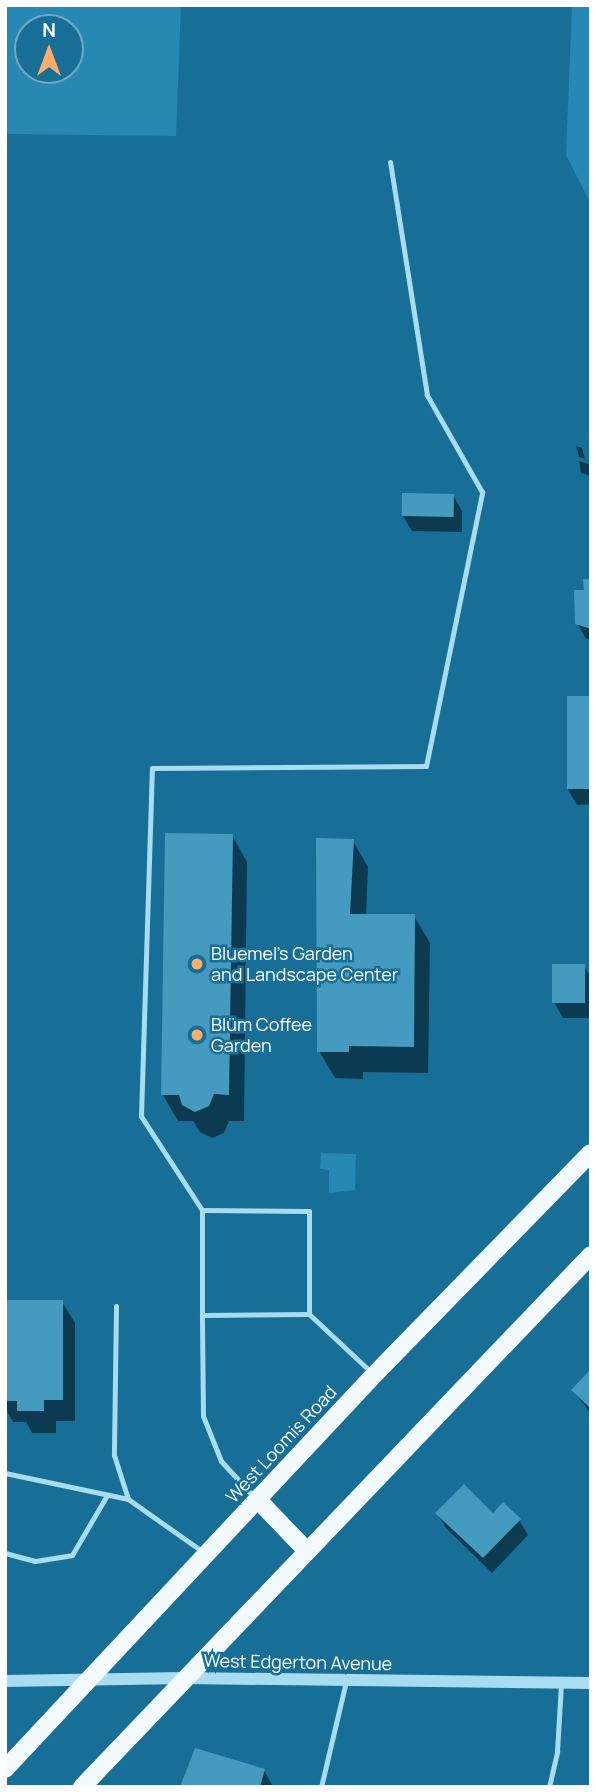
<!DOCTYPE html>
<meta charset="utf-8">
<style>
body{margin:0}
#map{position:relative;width:596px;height:1792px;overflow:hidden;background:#176e96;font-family:Manrope,sans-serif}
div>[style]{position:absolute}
.green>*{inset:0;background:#2688b3}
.shadow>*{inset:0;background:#0007}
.building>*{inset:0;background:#449abf;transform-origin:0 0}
.service>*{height:5px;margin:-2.5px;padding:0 2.5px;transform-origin:2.5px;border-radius:2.5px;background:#a8dcf1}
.tertiary>*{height:12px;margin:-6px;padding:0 6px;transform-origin:6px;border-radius:6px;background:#a8dcf1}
.primary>*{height:18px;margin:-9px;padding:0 9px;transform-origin:9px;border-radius:9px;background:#f3fbff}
.dots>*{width:19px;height:19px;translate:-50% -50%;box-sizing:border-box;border:4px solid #176e96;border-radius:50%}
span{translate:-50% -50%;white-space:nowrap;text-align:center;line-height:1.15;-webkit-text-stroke:5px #176e96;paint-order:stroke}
.poi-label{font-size:18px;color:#fff}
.left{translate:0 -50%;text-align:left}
.street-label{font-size:18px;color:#fff}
.frame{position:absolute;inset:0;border:7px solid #fff;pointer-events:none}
.north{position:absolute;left:14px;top:14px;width:70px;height:70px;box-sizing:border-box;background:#176e96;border:2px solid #74a8c0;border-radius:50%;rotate:0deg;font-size:19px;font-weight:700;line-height:28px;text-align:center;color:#fff}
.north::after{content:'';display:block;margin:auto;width:24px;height:32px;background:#ffae69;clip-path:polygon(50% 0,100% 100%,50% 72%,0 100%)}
</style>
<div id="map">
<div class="green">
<i style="clip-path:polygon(evenodd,5px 5px,181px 5px,176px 136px,5px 134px,5px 5px,28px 28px,70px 28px,70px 70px,28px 70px,28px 28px)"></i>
<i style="clip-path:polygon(572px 5px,591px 5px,591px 204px,566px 155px)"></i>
<i style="clip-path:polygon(321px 1153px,356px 1154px,355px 1190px,329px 1193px,329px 1170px,320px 1169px)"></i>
</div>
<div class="shadow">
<i style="clip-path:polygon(576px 446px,582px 448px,585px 459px,579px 457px)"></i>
<i style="clip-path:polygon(579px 461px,591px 465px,591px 476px,581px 473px)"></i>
<i style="clip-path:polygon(453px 495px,462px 511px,462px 532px,412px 531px,403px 516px)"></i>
<i style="clip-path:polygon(591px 581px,591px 639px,586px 639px,577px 623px)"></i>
<i style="clip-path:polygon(591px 698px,591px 804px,577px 805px,568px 790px)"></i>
<i style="clip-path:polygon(232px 835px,247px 862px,244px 1121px,229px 1121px,224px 1133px,212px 1138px,200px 1132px,193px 1121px,178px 1121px,163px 1095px)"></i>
<i style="clip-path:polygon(353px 841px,368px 867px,366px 916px,414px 916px,430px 943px,428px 1073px,363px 1072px,363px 1079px,335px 1078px,319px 1051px)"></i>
<i style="clip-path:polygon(584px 966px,591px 977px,591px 1018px,563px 1018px,554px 1002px)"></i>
<i style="clip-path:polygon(5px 1302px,62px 1302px,75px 1323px,75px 1421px,56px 1421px,56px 1433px,32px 1433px,26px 1422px,13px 1422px,5px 1408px)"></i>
<i style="clip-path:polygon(591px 1372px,591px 1414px,573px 1390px)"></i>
<i style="clip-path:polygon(437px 1513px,519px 1520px,528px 1535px,492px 1573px,446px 1528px)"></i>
<i style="clip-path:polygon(264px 1770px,273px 1787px,185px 1787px)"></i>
</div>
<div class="building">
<i style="left:402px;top:493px;width:52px;height:23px;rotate:1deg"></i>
<i style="clip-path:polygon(583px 579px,591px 579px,591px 629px,575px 624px,574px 590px,584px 590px)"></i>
<i style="left:591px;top:696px;width:93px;height:24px;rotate:90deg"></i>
<i style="clip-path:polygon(165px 833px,233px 834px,229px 1095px,214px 1094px,209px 1106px,195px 1112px,182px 1105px,179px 1095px,161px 1095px)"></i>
<i style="clip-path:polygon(316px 838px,354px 839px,350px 914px,415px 914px,414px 1047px,349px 1046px,349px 1052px,317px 1052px)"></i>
<i style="left:552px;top:964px;width:33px;height:39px"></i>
<i style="clip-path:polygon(5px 1300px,63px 1300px,63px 1400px,44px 1400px,44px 1411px,17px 1411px,17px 1401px,5px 1401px)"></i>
<i style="clip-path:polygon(591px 1369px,591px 1409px,571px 1390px)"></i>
<i style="clip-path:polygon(464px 1484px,493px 1513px,503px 1502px,521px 1519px,483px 1558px,435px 1513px)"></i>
<i style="clip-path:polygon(195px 1748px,265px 1769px,260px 1787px,180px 1787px)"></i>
</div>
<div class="service">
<i style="left:202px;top:1210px;width:105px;rotate:90deg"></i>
<i style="left:116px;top:1306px;width:149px;rotate:90.8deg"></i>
<i style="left:114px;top:1455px;width:46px;rotate:72.3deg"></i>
<i style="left:309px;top:1314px;width:103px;rotate:-90deg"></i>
<i style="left:309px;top:1211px;width:107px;rotate:-179.5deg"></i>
<i style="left:202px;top:1210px;width:112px;rotate:-123deg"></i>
<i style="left:141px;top:1116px;width:348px;rotate:-88.2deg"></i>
<i style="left:152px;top:768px;width:274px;rotate:-0.4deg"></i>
<i style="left:426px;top:766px;width:280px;rotate:-78.4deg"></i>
<i style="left:482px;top:492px;width:112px;rotate:-119.6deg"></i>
<i style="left:427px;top:395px;width:236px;rotate:-99deg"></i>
<i style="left:5px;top:1473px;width:126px;rotate:11.9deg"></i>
<i style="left:128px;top:1499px;width:92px;rotate:35.2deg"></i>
<i style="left:255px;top:1498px;width:50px;rotate:-132.6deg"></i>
<i style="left:221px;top:1461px;width:48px;rotate:-111.8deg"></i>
<i style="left:203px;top:1416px;width:101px;rotate:-90.6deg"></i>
<i style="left:202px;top:1315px;width:107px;rotate:-0.5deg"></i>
<i style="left:309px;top:1314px;width:86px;rotate:43.1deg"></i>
<i style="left:5px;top:1553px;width:31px;rotate:15deg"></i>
<i style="left:35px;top:1561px;width:37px;rotate:-9deg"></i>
<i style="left:72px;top:1555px;width:69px;rotate:-59.7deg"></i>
<i style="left:321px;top:1787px;width:109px;rotate:-76.7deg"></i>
<i style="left:549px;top:1787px;width:37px;rotate:-77deg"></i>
<i style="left:557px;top:1751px;width:68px;rotate:-86.6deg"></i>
</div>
<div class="tertiary">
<i style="left:5px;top:1681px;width:178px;rotate:-1deg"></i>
<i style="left:183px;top:1678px;width:408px;rotate:0.7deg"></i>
</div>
<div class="primary">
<i style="left:258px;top:1500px;width:69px;rotate:46.2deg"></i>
<i style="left:5px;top:1769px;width:540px;rotate:-46.88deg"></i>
<i style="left:374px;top:1375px;width:310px;rotate:-45.7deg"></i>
<i style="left:82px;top:1787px;width:736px;rotate:-46.27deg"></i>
</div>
<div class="dots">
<i style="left:197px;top:964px;background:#ffae69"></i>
<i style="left:197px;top:1035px;background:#ffae69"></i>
</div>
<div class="poi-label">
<span class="left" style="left:211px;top:964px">Bluemel's Garden<br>and Landscape Center</span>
<span class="left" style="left:211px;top:1035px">Blüm Coffee<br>Garden</span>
</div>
<div class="street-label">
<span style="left:281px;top:1444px;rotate:-47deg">West Loomis Road</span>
<span style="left:298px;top:1662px;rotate:1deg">West Edgerton Avenue</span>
</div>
<div class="frame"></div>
<div class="north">N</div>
</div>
